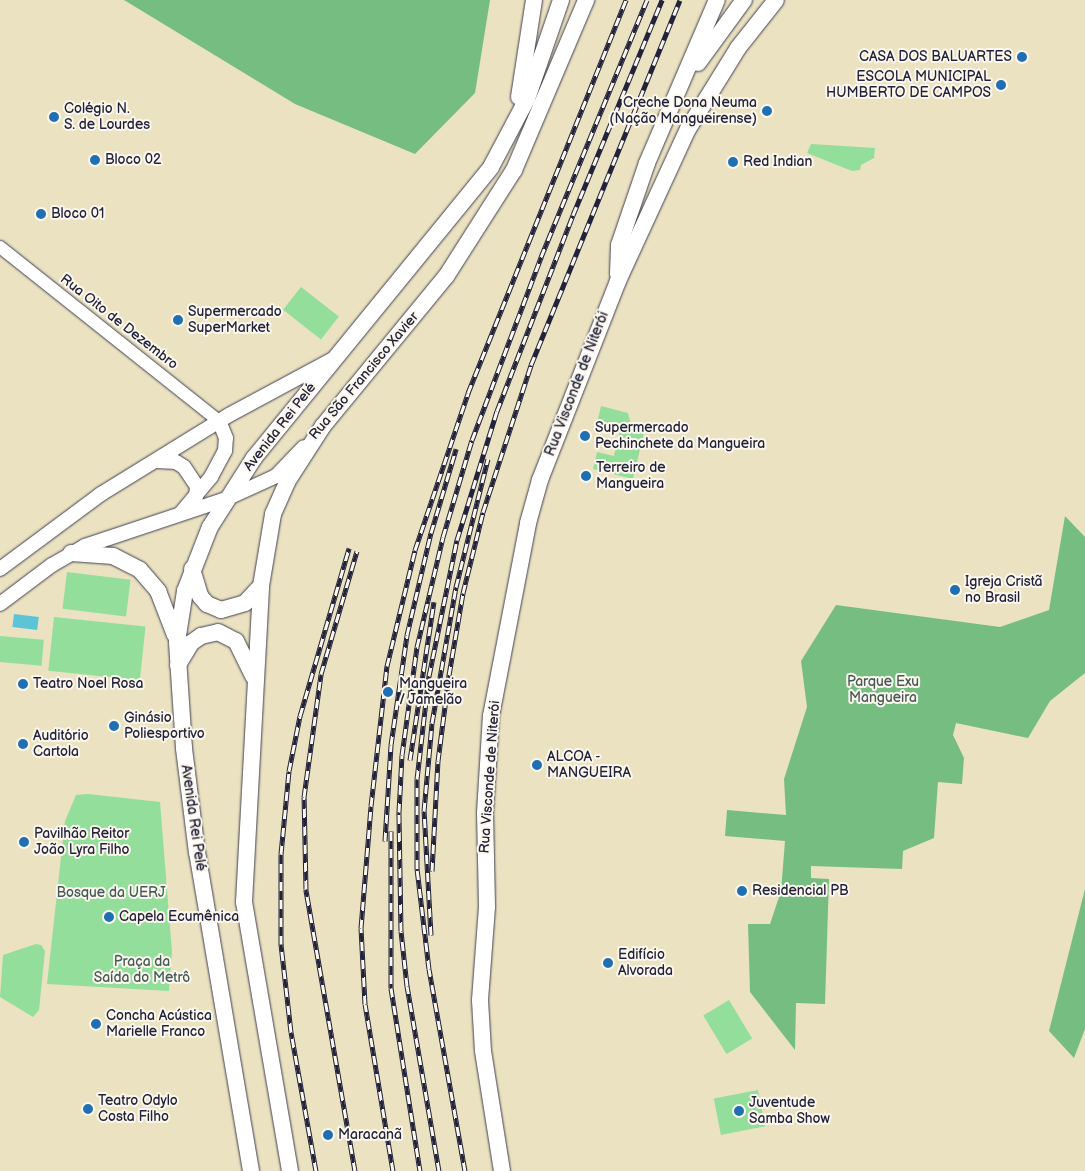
<!DOCTYPE html>
<meta charset="utf-8">
<style>
body{margin:0}
#map{position:relative;width:1085px;height:1171px;overflow:hidden;background:#ebe2c1;font-family:"Balsamiq Sans",sans-serif}
div>[style]{position:absolute}
.green>*{inset:0;background:#93de9a;transform-origin:0 0}
.forest>*{inset:0;background:#76bd82}
.water>*{inset:0;background:#5bc5d7;transform-origin:0 0}
.roads{filter:drop-shadow(0 0 1px #403f4f) drop-shadow(0 0 1px #403f4f)}
.tertiary>*{height:12px;margin:-6px;padding:0 6px;transform-origin:6px;border-radius:6px;background:#fff}
.secondary>*{height:14px;margin:-7px;padding:0 7px;transform-origin:7px;border-radius:7px;background:#fff}
.primary>*{height:16px;margin:-8px;padding:0 8px;transform-origin:8px;border-radius:8px;background:#fff}
.rail>*{height:5px;margin-top:-2.5px;transform-origin:0;background:repeating-linear-gradient(90deg,#fbf7ec 0 9px,#22223b 0 18px);box-sizing:border-box;border-block:1px solid #22223b}
.dots>*{width:14px;height:14px;translate:-50% -50%;box-sizing:border-box;border:2px solid #fbf7ec;border-radius:50%}
span{translate:-50% -50%;white-space:nowrap;text-align:center;line-height:1.15;-webkit-text-stroke:4px #fbf7ec;paint-order:stroke}
.poi-label{font-size:14px;color:#22223b}
.right{translate:-100% -50%;text-align:right}
.left{translate:0 -50%;text-align:left}
.street-label{font-size:14px;color:#22223b}
.park-label{font-size:14px;color:#445a58}
</style>
<div id="map">
<div class="green">
<i style="clip-path:polygon(811px 144px,875px 148px,874px 158px,861px 165px,860px 170px,852px 171px,807px 153px)"></i>
<i style="left:301px;top:287px;width:48px;height:29px;rotate:38deg"></i>
<i style="clip-path:polygon(601px 406px,628px 413px,631px 425px,645px 428px,633px 479px,593px 469px,597px 452px,614px 456px,620px 430px,597px 423px)"></i>
<i style="left:67px;top:572px;width:64px;height:37px;rotate:7deg"></i>
<i style="left:54px;top:617px;width:92px;height:54px;rotate:6deg"></i>
<i style="left:0;top:636px;width:44px;height:26px;rotate:5deg"></i>
<i style="clip-path:polygon(88px 794px,160px 802px,172px 952px,169px 991px,47px 984px,65px 821px,76px 795px)"></i>
<i style="clip-path:polygon(36px 944px,41px 945px,45px 951px,39px 1010px,33px 1017px,0 997px,3px 955px)"></i>
<i style="left:729px;top:1000px;width:45px;height:30px;rotate:59deg"></i>
<i style="left:758px;top:1090px;width:37px;height:45px;rotate:79deg"></i>
</div>
<div class="forest">
<i style="clip-path:polygon(124px 0,490px 0,475px 93px,415px 154px,295px 104px)"></i>
<i style="clip-path:polygon(1065px 516px,1085px 537px,1085px 673px,1050px 701px,1028px 738px,956px 723px,953px 735px,964px 758px,962px 784px,938px 782px,934px 838px,903px 851px,902px 869px,811px 866px,811px 878px,829px 879px,825px 1004px,796px 1003px,795px 1050px,750px 992px,748px 924px,770px 924px,781px 891px,785px 841px,725px 836px,727px 810px,786px 815px,784px 779px,807px 707px,801px 661px,836px 605px,1000px 627px,1049px 610px)"></i>
<i style="clip-path:polygon(1085px 889px,1085px 1029px,1074px 1058px,1049px 1031px)"></i>
</div>
<div class="water">
<i style="left:14px;top:614px;width:25px;height:13px;rotate:7deg"></i>
</div>
<div class="roads">
<div class="tertiary">
<i style="left:0;top:247px;width:280px;rotate:38.5deg"></i>
</div>
<div class="secondary">
<i style="left:157px;top:461px;width:19px;rotate:3deg"></i>
<i style="left:176px;top:462px;width:9px;rotate:32deg"></i>
<i style="left:184px;top:467px;width:23px;rotate:56deg"></i>
<i style="left:197px;top:486px;width:11px;rotate:95deg"></i>
<i style="left:181px;top:513px;width:47px;rotate:-50.2deg"></i>
<i style="left:211px;top:477px;width:30px;rotate:-62deg"></i>
<i style="left:225px;top:451px;width:13px;rotate:-86deg"></i>
<i style="left:226px;top:438px;width:18px;rotate:-112deg"></i>
<i style="left:0;top:569px;width:126px;rotate:-36.6deg"></i>
<i style="left:101px;top:494px;width:150px;rotate:-31.7deg"></i>
<i style="left:229px;top:415px;width:118px;rotate:-28.3deg"></i>
<i style="left:0;top:604px;width:65px;rotate:-36.9deg"></i>
<i style="left:52px;top:565px;width:38px;rotate:-30deg"></i>
<i style="left:85px;top:546px;width:149px;rotate:-18.4deg"></i>
<i style="left:226px;top:499px;width:55px;rotate:-24.7deg"></i>
<i style="left:276px;top:476px;width:40px;rotate:-46deg"></i>
</div>
<div class="primary">
<i style="left:698px;top:63px;width:78px;rotate:-53.9deg"></i>
<i style="left:519px;top:97px;width:98px;rotate:-81.2deg"></i>
<i style="left:618px;top:274px;width:29px;rotate:-88deg"></i>
<i style="left:619px;top:245px;width:87px;rotate:-71.1deg"></i>
<i style="left:647px;top:163px;width:177px;rotate:-66.8deg"></i>
<i style="left:71px;top:553px;width:42px;rotate:4.1deg"></i>
<i style="left:113px;top:556px;width:30px;rotate:27deg"></i>
<i style="left:140px;top:570px;width:28px;rotate:49deg"></i>
<i style="left:158px;top:591px;width:47px;rotate:68.9deg"></i>
<i style="left:192px;top:569px;width:28px;rotate:73deg"></i>
<i style="left:200px;top:596px;width:11px;rotate:49deg"></i>
<i style="left:207px;top:604px;width:15px;rotate:23deg"></i>
<i style="left:221px;top:610px;width:25px;rotate:-16deg"></i>
<i style="left:245px;top:603px;width:23px;rotate:-47deg"></i>
<i style="left:178px;top:665px;width:26px;rotate:-59deg"></i>
<i style="left:191px;top:643px;width:12px;rotate:-35deg"></i>
<i style="left:201px;top:636px;width:17px;rotate:-13deg"></i>
<i style="left:218px;top:632px;width:20px;rotate:27deg"></i>
<i style="left:236px;top:641px;width:39px;rotate:64deg"></i>
<i style="left:251px;top:1171px;width:323px;rotate:-99.6deg"></i>
<i style="left:197px;top:853px;width:106px;rotate:-97.1deg"></i>
<i style="left:184px;top:748px;width:106px;rotate:-93.8deg"></i>
<i style="left:177px;top:642px;width:52px;rotate:-81.1deg"></i>
<i style="left:185px;top:591px;width:69px;rotate:-68.7deg"></i>
<i style="left:210px;top:527px;width:82px;rotate:-57.5deg"></i>
<i style="left:254px;top:458px;width:375px;rotate:-50.8deg"></i>
<i style="left:491px;top:167px;width:77px;rotate:-62.1deg"></i>
<i style="left:527px;top:99px;width:105px;rotate:-71deg"></i>
<i style="left:290px;top:1171px;width:273px;rotate:-99.7deg"></i>
<i style="left:244px;top:902px;width:316px;rotate:-86.9deg"></i>
<i style="left:261px;top:586px;width:73px;rotate:-80.5deg"></i>
<i style="left:273px;top:514px;width:35px;rotate:-66deg"></i>
<i style="left:287px;top:482px;width:67px;rotate:-57.3deg"></i>
<i style="left:323px;top:426px;width:195px;rotate:-50.6deg"></i>
<i style="left:447px;top:275px;width:125px;rotate:-57.5deg"></i>
<i style="left:514px;top:170px;width:185px;rotate:-67deg"></i>
<i style="left:502px;top:1171px;width:121px;rotate:-99deg"></i>
<i style="left:483px;top:1051px;width:51px;rotate:-93.4deg"></i>
<i style="left:480px;top:1000px;width:93px;rotate:-85.7deg"></i>
<i style="left:487px;top:907px;width:94px;rotate:-91.2deg"></i>
<i style="left:485px;top:813px;width:97px;rotate:-86.5deg"></i>
<i style="left:491px;top:716px;width:197px;rotate:-79.1deg"></i>
<i style="left:528px;top:523px;width:45px;rotate:-74.4deg"></i>
<i style="left:540px;top:480px;width:214px;rotate:-68.6deg"></i>
<i style="left:618px;top:281px;width:167px;rotate:-65.3deg"></i>
<i style="left:688px;top:129px;width:95px;rotate:-58.3deg"></i>
<i style="left:738px;top:48px;width:61px;rotate:-51.6deg"></i>
</div>
</div>
<div class="rail">
<i style="left:410px;top:760px;width:160px;rotate:-81.4deg"></i>
<i style="left:391px;top:831px;width:157px;rotate:90deg"></i>
<i style="left:391px;top:988px;width:185px;rotate:81deg"></i>
<i style="left:385px;top:841px;width:96px;rotate:-86.4deg"></i>
<i style="left:391px;top:745px;width:111px;rotate:-81.7deg"></i>
<i style="left:407px;top:635px;width:105px;rotate:-76.8deg"></i>
<i style="left:431px;top:533px;width:88px;rotate:-73.4deg"></i>
<i style="left:432px;top:871px;width:110px;rotate:-86.9deg"></i>
<i style="left:438px;top:761px;width:87px;rotate:-82.7deg"></i>
<i style="left:449px;top:675px;width:83px;rotate:-80.3deg"></i>
<i style="left:463px;top:593px;width:83px;rotate:-76.1deg"></i>
<i style="left:483px;top:512px;width:155px;rotate:-71.9deg"></i>
<i style="left:531px;top:365px;width:394px;rotate:-67.8deg"></i>
<i style="left:431px;top:935px;width:124px;rotate:-93.2deg"></i>
<i style="left:424px;top:811px;width:88px;rotate:-84.8deg"></i>
<i style="left:432px;top:723px;width:138px;rotate:-80deg"></i>
<i style="left:456px;top:587px;width:132px;rotate:-76deg"></i>
<i style="left:316px;top:1171px;width:141px;rotate:-100.2deg"></i>
<i style="left:291px;top:1032px;width:89px;rotate:-96.5deg"></i>
<i style="left:281px;top:944px;width:90px;rotate:-90deg"></i>
<i style="left:281px;top:854px;width:83px;rotate:-84.5deg"></i>
<i style="left:289px;top:771px;width:56px;rotate:-78.7deg"></i>
<i style="left:300px;top:716px;width:175px;rotate:-73.7deg"></i>
<i style="left:355px;top:1171px;width:286px;rotate:-99.9deg"></i>
<i style="left:306px;top:889px;width:92px;rotate:-91.2deg"></i>
<i style="left:304px;top:797px;width:124px;rotate:-82.1deg"></i>
<i style="left:321px;top:674px;width:128px;rotate:-73.7deg"></i>
<i style="left:393px;top:1171px;width:169px;rotate:-99.5deg"></i>
<i style="left:365px;top:1004px;width:76px;rotate:-93deg"></i>
<i style="left:361px;top:928px;width:122px;rotate:-85.3deg"></i>
<i style="left:371px;top:806px;width:141px;rotate:-83.5deg"></i>
<i style="left:387px;top:666px;width:119px;rotate:-76.4deg"></i>
<i style="left:415px;top:550px;width:166px;rotate:-71.3deg"></i>
<i style="left:468px;top:393px;width:424px;rotate:-68.1deg"></i>
<i style="left:439px;top:1171px;width:188px;rotate:-99.8deg"></i>
<i style="left:407px;top:986px;width:55px;rotate:-96.2deg"></i>
<i style="left:401px;top:931px;width:119px;rotate:-91deg"></i>
<i style="left:399px;top:812px;width:57px;rotate:-87deg"></i>
<i style="left:402px;top:755px;width:109px;rotate:-82.1deg"></i>
<i style="left:417px;top:647px;width:113px;rotate:-76.7deg"></i>
<i style="left:443px;top:537px;width:101px;rotate:-73.4deg"></i>
<i style="left:472px;top:440px;width:196px;rotate:-69.3deg"></i>
<i style="left:541px;top:257px;width:278px;rotate:-67.6deg"></i>
<i style="left:465px;top:1171px;width:205px;rotate:-100.1deg"></i>
<i style="left:429px;top:969px;width:101px;rotate:-96.8deg"></i>
<i style="left:417px;top:869px;width:90px;rotate:-90deg"></i>
<i style="left:417px;top:779px;width:104px;rotate:-83.4deg"></i>
<i style="left:429px;top:676px;width:139px;rotate:-78.4deg"></i>
<i style="left:457px;top:540px;width:135px;rotate:-72.8deg"></i>
<i style="left:497px;top:411px;width:210px;rotate:-68.8deg"></i>
<i style="left:573px;top:215px;width:233px;rotate:-67.5deg"></i>
</div>
<div class="dots">
<i style="left:1022px;top:57px;background:#1f6fb2"></i>
<i style="left:1001px;top:85px;background:#1f6fb2"></i>
<i style="left:767px;top:111px;background:#1f6fb2"></i>
<i style="left:54px;top:117px;background:#1f6fb2"></i>
<i style="left:95px;top:160px;background:#1f6fb2"></i>
<i style="left:733px;top:162px;background:#1f6fb2"></i>
<i style="left:41px;top:214px;background:#1f6fb2"></i>
<i style="left:178px;top:320px;background:#1f6fb2"></i>
<i style="left:585px;top:436px;background:#1f6fb2"></i>
<i style="left:586px;top:476px;background:#1f6fb2"></i>
<i style="left:955px;top:590px;background:#1f6fb2"></i>
<i style="left:23px;top:684px;background:#1f6fb2"></i>
<i style="left:388px;top:692px;background:#1f6fb2"></i>
<i style="left:114px;top:726px;background:#1f6fb2"></i>
<i style="left:23px;top:744px;background:#1f6fb2"></i>
<i style="left:537px;top:765px;background:#1f6fb2"></i>
<i style="left:24px;top:842px;background:#1f6fb2"></i>
<i style="left:742px;top:891px;background:#1f6fb2"></i>
<i style="left:109px;top:917px;background:#1f6fb2"></i>
<i style="left:608px;top:963px;background:#1f6fb2"></i>
<i style="left:96px;top:1024px;background:#1f6fb2"></i>
<i style="left:88px;top:1109px;background:#1f6fb2"></i>
<i style="left:739px;top:1111px;background:#1f6fb2"></i>
<i style="left:328px;top:1135px;background:#1f6fb2"></i>
</div>
<div class="poi-label">
<span class="right" style="left:1012px;top:57px">CASA DOS BALUARTES</span>
<span class="right" style="left:991px;top:85px">ESCOLA MUNICIPAL<br>HUMBERTO DE CAMPOS</span>
<span class="right" style="left:757px;top:111px">Creche Dona Neuma<br>(Nação Mangueirense)</span>
<span class="left" style="left:64px;top:117px">Colégio N.<br>S. de Lourdes</span>
<span class="left" style="left:105px;top:160px">Bloco 02</span>
<span class="left" style="left:743px;top:162px">Red Indian</span>
<span class="left" style="left:51px;top:214px">Bloco 01</span>
<span class="left" style="left:188px;top:320px">Supermercado<br>SuperMarket</span>
<span class="left" style="left:595px;top:436px">Supermercado<br>Pechinchete da Mangueira</span>
<span class="left" style="left:596px;top:476px">Terreiro de<br>Mangueira</span>
<span class="left" style="left:965px;top:590px">Igreja Cristã<br>no Brasil</span>
<span class="left" style="left:33px;top:684px">Teatro Noel Rosa</span>
<span class="left" style="left:399px;top:692px">Mangueira<br>/ Jamelão</span>
<span class="left" style="left:124px;top:726px">Ginásio<br>Poliesportivo</span>
<span class="left" style="left:33px;top:744px">Auditório<br>Cartola</span>
<span class="left" style="left:547px;top:765px">ALCOA -<br>MANGUEIRA</span>
<span class="left" style="left:34px;top:842px">Pavilhão Reitor<br>João Lyra Filho</span>
<span class="left" style="left:752px;top:891px">Residencial PB</span>
<span class="left" style="left:119px;top:917px">Capela Ecumênica</span>
<span class="left" style="left:618px;top:963px">Edifício<br>Alvorada</span>
<span class="left" style="left:106px;top:1024px">Concha Acústica<br>Marielle Franco</span>
<span class="left" style="left:98px;top:1109px">Teatro Odylo<br>Costa Filho</span>
<span class="left" style="left:749px;top:1111px">Juventude<br>Samba Show</span>
<span class="left" style="left:338px;top:1135px">Maracanã</span>
</div>
<div class="street-label">
<span style="left:119px;top:322px;rotate:38deg">Rua Oito de Dezembro</span>
<span style="left:364px;top:376px;rotate:-50deg">Rua São Francisco Xavier</span>
<span style="left:577px;top:384px;rotate:-69deg">Rua Visconde de Niterói</span>
<span style="left:280px;top:427px;rotate:-52deg">Avenida Rei Pelé</span>
<span style="left:490px;top:777px;rotate:-86deg">Rua Visconde de Niterói</span>
<span style="left:193px;top:818px;rotate:82deg">Avenida Rei Pelé</span>
</div>
<div class="park-label">
<span style="left:883px;top:690px">Parque Exu<br>Mangueira</span>
<span style="left:111px;top:893px">Bosque da UERJ</span>
<span style="left:142px;top:970px">Praça da<br>Saída do Metrô</span>
</div>
</div>
